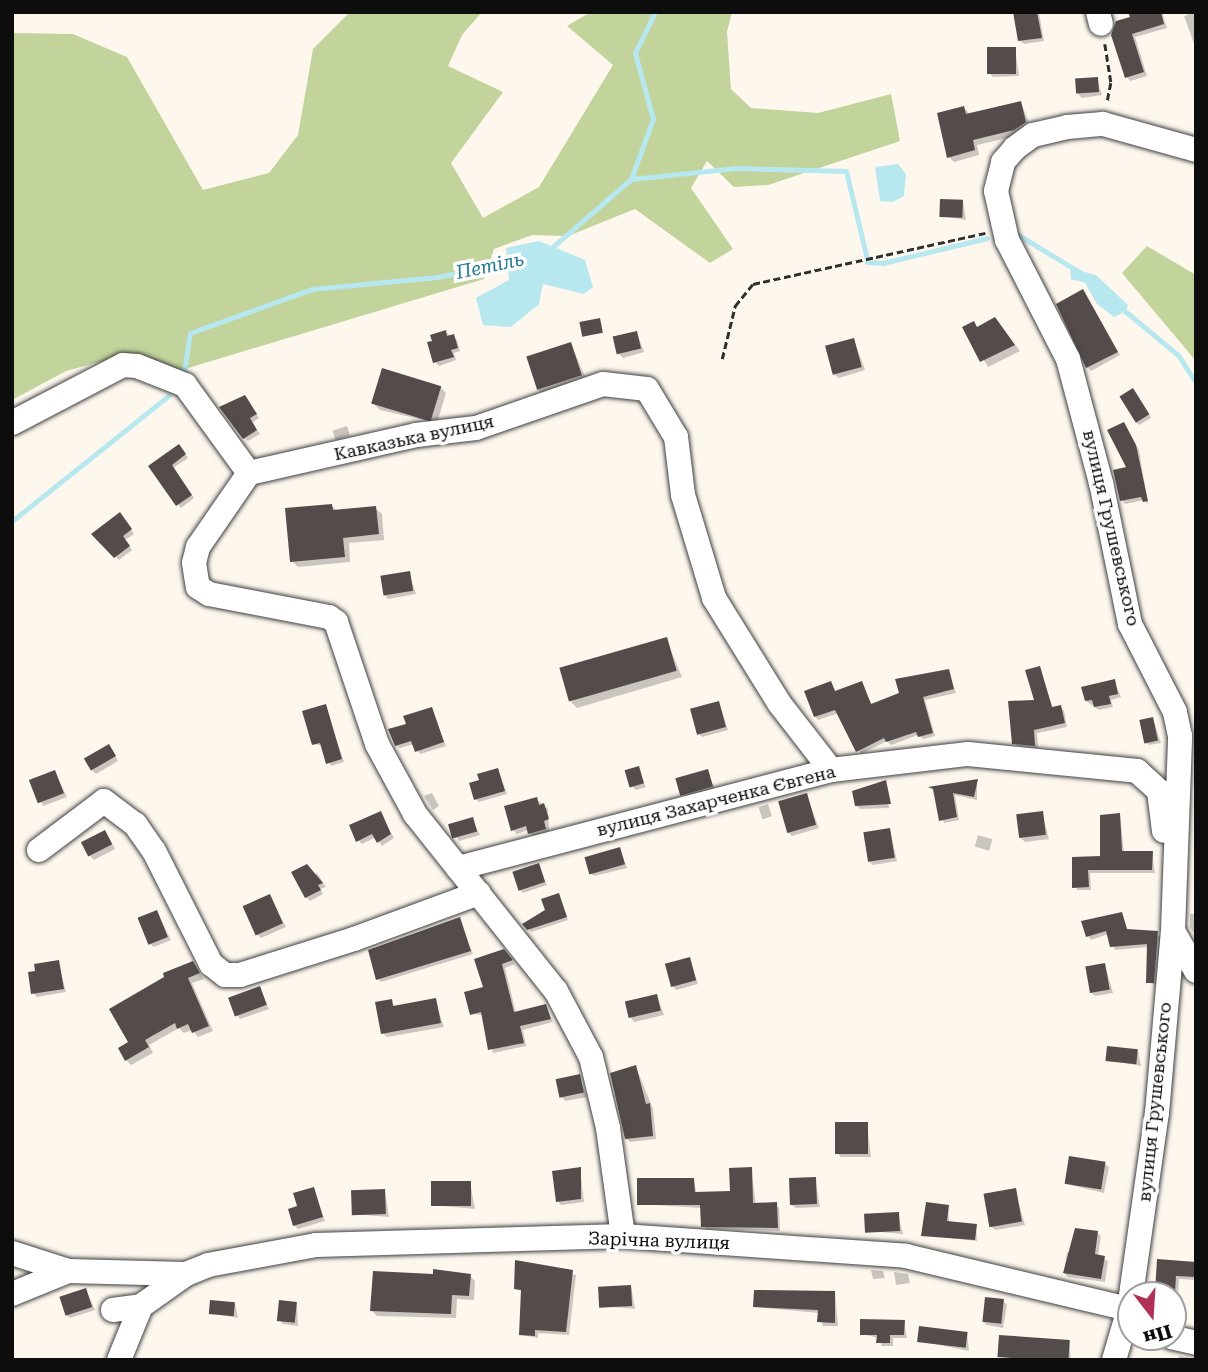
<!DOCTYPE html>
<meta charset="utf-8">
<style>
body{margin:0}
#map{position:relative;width:1208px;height:1372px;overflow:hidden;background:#fdf7ee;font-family:"Roboto Serif",serif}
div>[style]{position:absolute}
.forest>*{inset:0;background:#c2d49b}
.water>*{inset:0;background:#b7e8f0}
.shadow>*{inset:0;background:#0003;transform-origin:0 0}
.stream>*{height:5px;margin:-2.5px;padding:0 2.5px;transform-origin:2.5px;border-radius:2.5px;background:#b7e8f0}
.building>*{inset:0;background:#544c4a;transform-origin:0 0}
.path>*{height:2.5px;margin-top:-1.25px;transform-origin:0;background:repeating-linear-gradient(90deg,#2f2f2f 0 7px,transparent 0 10.5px)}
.roads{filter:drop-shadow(0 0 2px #404040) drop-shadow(0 0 2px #404040)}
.minor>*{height:24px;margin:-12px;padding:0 12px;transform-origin:12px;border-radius:12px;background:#fff}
span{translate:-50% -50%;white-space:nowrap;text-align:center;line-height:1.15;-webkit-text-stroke:7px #fff;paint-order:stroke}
.street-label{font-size:18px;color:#0d0d0d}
.water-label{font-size:19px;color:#217b93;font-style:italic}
.frame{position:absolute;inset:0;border:14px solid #0d0d0d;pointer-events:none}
.north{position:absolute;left:1117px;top:1281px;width:70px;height:70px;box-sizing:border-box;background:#fff;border:2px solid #9e9e9e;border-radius:50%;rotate:163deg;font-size:19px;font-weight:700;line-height:28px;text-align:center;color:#0d0d0d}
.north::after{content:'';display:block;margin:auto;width:24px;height:32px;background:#b03154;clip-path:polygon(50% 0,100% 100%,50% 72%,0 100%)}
</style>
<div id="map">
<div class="forest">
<i style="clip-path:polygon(350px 12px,482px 12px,462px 35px,448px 66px,503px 92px,451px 163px,483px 218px,539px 187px,613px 65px,567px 26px,591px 12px,732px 12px,727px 32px,731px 89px,751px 108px,818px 113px,891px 94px,900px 141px,768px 185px,734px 187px,707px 161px,691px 188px,733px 249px,710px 263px,635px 209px,568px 236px,532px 235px,494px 249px,484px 279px,175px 372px,125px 355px,66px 371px,12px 400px,12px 33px,73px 34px,127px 57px,203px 190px,269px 173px,298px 135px,313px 49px)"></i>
<i style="clip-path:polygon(1147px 246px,1196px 275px,1196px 361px,1122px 273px)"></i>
</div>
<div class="water">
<i style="clip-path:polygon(898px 164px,906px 174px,904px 196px,893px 202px,880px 201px,875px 167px)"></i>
<i style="clip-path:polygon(539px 241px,585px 260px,593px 287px,584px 294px,543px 284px,539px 304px,511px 327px,483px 325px,476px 298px,509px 280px,506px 248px)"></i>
<i style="clip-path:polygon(1070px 268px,1096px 275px,1128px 305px,1126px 311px,1114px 317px,1097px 304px,1085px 283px,1071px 279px)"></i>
</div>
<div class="shadow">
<i style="clip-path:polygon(1019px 12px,1039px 13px,1044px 41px,1024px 44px,1020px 41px)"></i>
<i style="clip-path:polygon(1130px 12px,1162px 12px,1167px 28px,1135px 37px,1147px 76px,1130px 81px,1127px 77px)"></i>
<i style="clip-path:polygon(1196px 12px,1196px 49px,1184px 16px)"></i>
<i style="clip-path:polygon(1015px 48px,1019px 76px,993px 77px,989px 73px)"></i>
<i style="clip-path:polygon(1097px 79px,1102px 95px,1082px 98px,1078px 94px)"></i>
<i style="clip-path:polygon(1021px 103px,1031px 127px,1020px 135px,977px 145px,979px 155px,954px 162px,949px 157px,964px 108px,969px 113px)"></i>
<i style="clip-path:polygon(963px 201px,966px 220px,941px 216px)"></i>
<i style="clip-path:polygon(1083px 291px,1120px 355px,1091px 371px,1087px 367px)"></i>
<i style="clip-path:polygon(973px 323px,978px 328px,1001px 326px,1020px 351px,988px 367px,964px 327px)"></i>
<i style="clip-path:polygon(445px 332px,457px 340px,460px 351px,454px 353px,456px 360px,439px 366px,435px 362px)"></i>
<i style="clip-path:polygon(637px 333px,644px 352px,623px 358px,619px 354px)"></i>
<i style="clip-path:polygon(854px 340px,865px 370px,839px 378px,835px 375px)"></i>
<i style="clip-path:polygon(571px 344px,587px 381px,545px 396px,538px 390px)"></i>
<i style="clip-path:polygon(440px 387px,446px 393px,437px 423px,380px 410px,374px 404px)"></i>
<i style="clip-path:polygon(1133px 390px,1151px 418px,1139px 425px,1135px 421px)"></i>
<i style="clip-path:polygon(248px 401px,259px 418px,252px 423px,260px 434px,248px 441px,244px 438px)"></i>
<i style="clip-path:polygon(1124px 424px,1139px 450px,1148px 505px,1144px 500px,1125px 504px,1122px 500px,1128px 468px)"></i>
<i style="left:347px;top:426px;width:10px;height:15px;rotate:73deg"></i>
<i style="clip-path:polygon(182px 449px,188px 458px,173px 468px,194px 498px,181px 508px,150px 467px)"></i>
<i style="clip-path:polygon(332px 506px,337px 511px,375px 508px,382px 514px,384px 540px,349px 543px,350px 562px,298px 567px,292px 561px)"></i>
<i style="clip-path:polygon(123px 518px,134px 534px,125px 540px,132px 550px,119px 560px,93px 534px)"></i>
<i style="clip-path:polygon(409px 573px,416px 594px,388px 599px,385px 595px)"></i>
<i style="clip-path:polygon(666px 639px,682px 677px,577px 708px,571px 702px)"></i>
<i style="clip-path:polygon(1039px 668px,1053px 708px,1064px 710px,1067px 727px,1037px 733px,1038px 748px,1018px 746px,1014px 743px,1036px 701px)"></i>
<i style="clip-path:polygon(948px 671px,956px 693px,925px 700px,935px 736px,923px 739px,918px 735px,891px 745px,887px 741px,861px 754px,839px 713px,818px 720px,815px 716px,831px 683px,836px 692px,861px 683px,872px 705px)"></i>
<i style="clip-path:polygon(1114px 681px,1121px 697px,1111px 700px,1113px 707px,1099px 710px,1086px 701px)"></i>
<i style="clip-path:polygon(719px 702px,728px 730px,702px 737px,698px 733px)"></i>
<i style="clip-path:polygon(325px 706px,344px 762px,331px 766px,323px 746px,314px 744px)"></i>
<i style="clip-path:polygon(431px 709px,446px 746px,420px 754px,414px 744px,400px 748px,396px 745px,408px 725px)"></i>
<i style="clip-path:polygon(1153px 719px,1161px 743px,1149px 745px,1145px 742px)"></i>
<i style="clip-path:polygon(112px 750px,118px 761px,96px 774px,92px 770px)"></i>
<i style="clip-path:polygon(638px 768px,646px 787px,636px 790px,632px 786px)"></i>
<i style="clip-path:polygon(498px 770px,507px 794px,479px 802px,476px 799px)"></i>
<i style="clip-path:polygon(707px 771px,715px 789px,685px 797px,681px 794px)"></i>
<i style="clip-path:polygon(55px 772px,67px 797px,43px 806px,31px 781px)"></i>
<i style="clip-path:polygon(977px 781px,977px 800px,955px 795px,959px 820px,944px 823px,932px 788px)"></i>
<i style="clip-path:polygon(885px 782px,889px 808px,860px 809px,856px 805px)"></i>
<i style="clip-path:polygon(432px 793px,439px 806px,433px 810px,424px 796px)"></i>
<i style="clip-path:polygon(806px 795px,819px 828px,792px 836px,788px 832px)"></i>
<i style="clip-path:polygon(536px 799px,548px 809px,549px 833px,533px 837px,528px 830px,517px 834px,513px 830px)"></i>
<i style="left:768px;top:804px;width:13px;height:10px;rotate:72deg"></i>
<i style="clip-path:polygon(380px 813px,394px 838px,382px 846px,376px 837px,362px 844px,358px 840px)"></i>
<i style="clip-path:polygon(1042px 813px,1049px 839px,1025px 842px,1021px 838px)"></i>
<i style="clip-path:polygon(1120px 815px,1124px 853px,1152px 853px,1155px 873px,1090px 873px,1091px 890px,1077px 890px,1073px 859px,1102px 858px)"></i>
<i style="clip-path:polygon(472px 819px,480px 835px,459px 841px,450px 826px)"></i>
<i style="clip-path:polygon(890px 830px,897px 861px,873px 865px,869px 861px)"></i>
<i style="left:978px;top:835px;width:15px;height:12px;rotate:16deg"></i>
<i style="clip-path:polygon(108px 836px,115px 849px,94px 860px,90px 856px)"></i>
<i style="clip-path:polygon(620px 849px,627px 868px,594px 876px,590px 873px)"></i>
<i style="clip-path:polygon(538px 865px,547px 885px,523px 893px,519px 889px)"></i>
<i style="clip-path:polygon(317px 873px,326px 887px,320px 889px,323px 894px,310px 901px,306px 897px)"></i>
<i style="clip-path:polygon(558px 895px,568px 920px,531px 932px,524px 924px,547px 911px)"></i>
<i style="clip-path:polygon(269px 896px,286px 927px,261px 938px,257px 934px)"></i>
<i style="clip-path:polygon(157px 912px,171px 940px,154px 947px,150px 944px)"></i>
<i style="clip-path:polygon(1121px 914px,1128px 931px,1161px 936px,1156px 985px,1148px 982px,1148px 947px,1115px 950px,1108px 934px,1091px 940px,1088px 936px)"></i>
<i style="clip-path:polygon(1190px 914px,1196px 914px,1196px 937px,1190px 927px)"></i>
<i style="clip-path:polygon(459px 919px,473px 954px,381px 982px,378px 979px)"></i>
<i style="clip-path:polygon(507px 955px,515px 964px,505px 968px,516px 1013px,545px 1006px,553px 1022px,523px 1030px,526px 1046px,493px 1053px,483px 1015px,471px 1014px)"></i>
<i style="clip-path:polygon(689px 959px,698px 984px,676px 990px,673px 986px)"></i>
<i style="clip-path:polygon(58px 962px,66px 992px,37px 997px,33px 993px)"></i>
<i style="clip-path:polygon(192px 963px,204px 979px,192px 983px,213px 1031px,198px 1037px,192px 1030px,184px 1033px,179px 1028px,149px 1045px,153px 1053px,131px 1065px,126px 1060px)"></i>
<i style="clip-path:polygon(1105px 965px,1113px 993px,1095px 996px,1091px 992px)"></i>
<i style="clip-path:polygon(259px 988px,269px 1009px,240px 1019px,237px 1015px)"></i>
<i style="clip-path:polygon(657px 996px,664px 1015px,634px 1022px,631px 1018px)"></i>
<i style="clip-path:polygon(435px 1000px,444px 1027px,387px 1037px,383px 1033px,391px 1001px,395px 1007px)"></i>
<i style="clip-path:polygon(1138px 1051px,1141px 1066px,1107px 1060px)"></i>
<i style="clip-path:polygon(636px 1067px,653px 1109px,656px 1139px,630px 1142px,626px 1138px)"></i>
<i style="clip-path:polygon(579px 1076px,587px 1097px,565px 1101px,562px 1097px)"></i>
<i style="clip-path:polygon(867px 1124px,871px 1157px,841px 1157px,837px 1153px)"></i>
<i style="clip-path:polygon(1105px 1164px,1109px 1167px,1104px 1193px,1066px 1184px)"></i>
<i style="clip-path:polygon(580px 1169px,584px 1202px,561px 1205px,558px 1201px)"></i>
<i style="clip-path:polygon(751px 1169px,756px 1205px,779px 1207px,780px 1231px,706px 1229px,701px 1208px,639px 1204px,693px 1180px,697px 1194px,732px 1192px)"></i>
<i style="clip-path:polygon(815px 1179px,820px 1207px,796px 1208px,792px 1205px)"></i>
<i style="clip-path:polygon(470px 1182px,475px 1209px,433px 1205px)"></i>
<i style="clip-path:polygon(314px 1189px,325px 1221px,298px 1229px,294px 1225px,299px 1208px)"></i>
<i style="clip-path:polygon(1015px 1190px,1025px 1225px,995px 1230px,991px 1226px)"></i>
<i style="clip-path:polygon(385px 1191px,389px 1217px,353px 1214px)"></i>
<i style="clip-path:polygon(948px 1207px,949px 1222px,976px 1226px,977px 1241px,923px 1235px)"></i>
<i style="clip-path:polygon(898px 1214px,903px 1234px,867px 1231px)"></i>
<i style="clip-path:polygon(1097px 1233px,1101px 1236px,1098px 1256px,1108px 1261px,1105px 1282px,1068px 1277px,1064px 1273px,1067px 1252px,1074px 1253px)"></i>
<i style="clip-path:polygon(1158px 1261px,1196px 1264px,1196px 1280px,1179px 1279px,1178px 1295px,1160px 1294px,1156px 1290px)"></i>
<i style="clip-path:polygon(517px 1262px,576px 1275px,569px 1335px,538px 1333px,538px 1338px,521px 1335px,523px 1292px,516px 1289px)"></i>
<i style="clip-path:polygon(871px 1270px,883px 1271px,885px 1278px,873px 1279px)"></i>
<i style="clip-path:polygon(894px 1272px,908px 1274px,910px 1283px,896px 1285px)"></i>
<i style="clip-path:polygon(470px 1276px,475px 1281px,474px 1300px,457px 1299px,456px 1318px,377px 1316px,372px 1311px)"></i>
<i style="clip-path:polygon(631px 1286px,635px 1309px,601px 1306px)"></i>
<i style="clip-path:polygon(86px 1290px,95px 1310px,70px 1318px,66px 1314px)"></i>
<i style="clip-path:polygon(835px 1292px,838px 1326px,823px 1326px,819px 1313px,755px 1307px)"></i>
<i style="clip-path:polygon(1003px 1301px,1007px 1305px,1003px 1328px,987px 1325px,983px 1322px)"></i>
<i style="clip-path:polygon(235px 1303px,238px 1318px,211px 1313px)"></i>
<i style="clip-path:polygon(297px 1304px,298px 1326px,283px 1324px,279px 1320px)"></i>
<i style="clip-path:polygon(904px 1322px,907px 1338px,893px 1338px,893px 1346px,882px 1346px,878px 1338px,862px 1334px)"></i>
<i style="clip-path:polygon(967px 1334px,969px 1351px,919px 1341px)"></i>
<i style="clip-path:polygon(1069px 1341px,1071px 1360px,999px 1356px)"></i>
<i style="clip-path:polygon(1179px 1356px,1196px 1359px,1196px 1360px,1178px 1360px)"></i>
</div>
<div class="stream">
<i style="left:631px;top:179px;width:106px;rotate:-6deg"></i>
<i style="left:736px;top:168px;width:110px;rotate:1.6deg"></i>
<i style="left:846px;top:171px;width:90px;rotate:76.6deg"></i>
<i style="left:1015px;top:233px;width:77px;rotate:31.2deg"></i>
<i style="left:549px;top:250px;width:108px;rotate:-40.9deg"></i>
<i style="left:631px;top:179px;width:64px;rotate:-69.9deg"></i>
<i style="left:653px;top:119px;width:68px;rotate:-105.3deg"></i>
<i style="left:635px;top:53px;width:46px;rotate:-64deg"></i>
<i style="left:867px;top:262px;width:16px;rotate:4deg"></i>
<i style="left:883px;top:263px;width:107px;rotate:-13.5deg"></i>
<i style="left:1120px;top:307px;width:75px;rotate:39.6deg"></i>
<i style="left:1178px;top:355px;width:33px;rotate:57deg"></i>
<i style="left:184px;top:371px;width:38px;rotate:-81deg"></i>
<i style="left:190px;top:333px;width:130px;rotate:-19.8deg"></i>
<i style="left:312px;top:289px;width:126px;rotate:-5.5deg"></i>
<i style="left:437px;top:277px;width:77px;rotate:-11.2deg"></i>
<i style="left:12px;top:521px;width:201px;rotate:-38.7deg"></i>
</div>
<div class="building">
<i style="clip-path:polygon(1013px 12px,1037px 12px,1042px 38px,1018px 41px)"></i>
<i style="clip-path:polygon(1128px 12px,1161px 12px,1164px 24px,1132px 34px,1144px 72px,1125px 78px,1111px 35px,1116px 21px,1130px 17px)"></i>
<i style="left:987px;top:47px;width:29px;height:27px"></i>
<i style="left:1098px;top:77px;width:15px;height:23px;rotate:86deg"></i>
<i style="clip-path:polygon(1021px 101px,1026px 122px,1014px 130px,973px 140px,975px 150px,947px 158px,937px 113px,964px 106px,966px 114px)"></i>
<i style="left:940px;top:199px;width:23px;height:18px;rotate:2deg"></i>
<i style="clip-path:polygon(1083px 289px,1118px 352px,1086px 368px,1056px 304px)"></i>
<i style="clip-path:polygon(995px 317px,1015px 345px,980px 362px,962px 327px,974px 321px,977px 327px)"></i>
<i style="left:600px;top:318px;width:15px;height:21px;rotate:79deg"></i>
<i style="clip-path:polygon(446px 330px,447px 336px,454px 334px,458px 348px,451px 350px,454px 357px,433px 363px,427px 342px,432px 341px,430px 335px)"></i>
<i style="left:637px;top:331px;width:18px;height:25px;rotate:77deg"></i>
<i style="left:854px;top:338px;width:30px;height:30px;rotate:75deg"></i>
<i style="left:571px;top:342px;width:35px;height:47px;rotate:72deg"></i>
<i style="left:382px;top:368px;width:62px;height:37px;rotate:17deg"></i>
<i style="left:1133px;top:388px;width:31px;height:16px;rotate:58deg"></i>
<i style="clip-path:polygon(245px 395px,257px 414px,250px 418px,257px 430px,243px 439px,219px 407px)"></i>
<i style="clip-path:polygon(1124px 422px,1136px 445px,1148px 501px,1143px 502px,1141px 497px,1120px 501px,1113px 470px,1126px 467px,1107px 430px)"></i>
<i style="clip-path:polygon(179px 444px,186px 454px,172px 465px,192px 495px,176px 506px,148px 466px)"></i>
<i style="clip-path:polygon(332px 504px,333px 510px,376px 506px,379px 534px,343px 538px,345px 557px,290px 562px,285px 508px)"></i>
<i style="clip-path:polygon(120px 512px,132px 529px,123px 536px,130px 546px,114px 558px,91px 534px)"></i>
<i style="left:410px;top:571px;width:20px;height:30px;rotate:81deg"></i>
<i style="left:667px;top:637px;width:35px;height:112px;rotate:74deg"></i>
<i style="clip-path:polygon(1040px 666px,1052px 707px,1061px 705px,1065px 723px,1034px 730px,1035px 746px,1012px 744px,1008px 701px,1034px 700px,1025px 670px)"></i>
<i style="clip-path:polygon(949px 669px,954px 689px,923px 697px,933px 733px,918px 737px,916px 732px,886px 742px,884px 738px,856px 752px,835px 710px,814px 717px,804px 691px,831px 681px,835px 691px,862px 681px,871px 704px,899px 693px,895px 679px)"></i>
<i style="clip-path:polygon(1115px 679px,1118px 694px,1109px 696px,1111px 704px,1094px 707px,1092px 700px,1085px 701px,1081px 687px)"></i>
<i style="left:719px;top:701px;width:27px;height:30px;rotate:75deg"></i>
<i style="clip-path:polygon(326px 704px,342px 759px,326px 764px,320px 743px,312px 745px,302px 711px)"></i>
<i style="clip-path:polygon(432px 707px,444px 742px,415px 752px,411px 741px,395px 746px,388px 729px,406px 724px,403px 716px)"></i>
<i style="left:1153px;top:717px;width:24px;height:14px;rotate:78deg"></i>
<i style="left:109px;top:744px;width:14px;height:29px;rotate:60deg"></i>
<i style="left:639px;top:766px;width:18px;height:15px;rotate:74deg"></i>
<i style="clip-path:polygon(498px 768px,505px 791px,474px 800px,469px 783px,479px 780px,477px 774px)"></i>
<i style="left:708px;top:769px;width:18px;height:34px;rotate:74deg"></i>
<i style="left:55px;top:770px;width:25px;height:28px;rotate:69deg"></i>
<i style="clip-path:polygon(978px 779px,974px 797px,953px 793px,957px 817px,939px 821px,933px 789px,928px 787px)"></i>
<i style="clip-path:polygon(886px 780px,891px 804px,855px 806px,852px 791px)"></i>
<i style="left:807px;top:793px;width:33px;height:30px;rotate:74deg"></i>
<i style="clip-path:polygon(537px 797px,539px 805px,544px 803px,549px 819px,544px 821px,546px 829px,528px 834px,526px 826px,511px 831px,504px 806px)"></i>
<i style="clip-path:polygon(381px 811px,391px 834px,377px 843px,372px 834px,356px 842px,349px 825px)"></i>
<i style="left:1043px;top:811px;width:24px;height:27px;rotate:83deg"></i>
<i style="clip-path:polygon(1120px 813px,1122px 851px,1153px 851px,1152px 870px,1088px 870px,1089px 887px,1072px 888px,1072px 857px,1100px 856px,1100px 815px)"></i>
<i style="left:473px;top:817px;width:15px;height:26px;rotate:74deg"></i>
<i style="left:890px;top:828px;width:30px;height:27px;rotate:81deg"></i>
<i style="left:105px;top:830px;width:16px;height:27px;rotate:63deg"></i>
<i style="left:620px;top:847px;width:18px;height:37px;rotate:74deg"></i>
<i style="left:539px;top:863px;width:20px;height:28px;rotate:72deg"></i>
<i style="clip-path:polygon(307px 864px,323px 883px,318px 885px,321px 890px,305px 898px,291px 872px)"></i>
<i style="clip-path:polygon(559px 893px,567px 917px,527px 930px,522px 924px,545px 910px,541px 899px)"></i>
<i style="left:270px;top:894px;width:32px;height:30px;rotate:66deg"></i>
<i style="left:157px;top:910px;width:29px;height:21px;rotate:68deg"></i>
<i style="clip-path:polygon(1122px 912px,1127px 929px,1158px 931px,1154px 983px,1146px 983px,1147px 944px,1110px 947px,1106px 931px,1086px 937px,1081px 921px)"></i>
<i style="clip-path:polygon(460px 917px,471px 951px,376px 980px,368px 950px)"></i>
<i style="clip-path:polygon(504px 949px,513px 960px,502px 964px,514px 1012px,546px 1004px,551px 1019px,520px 1026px,524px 1043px,488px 1050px,481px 1012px,470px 1015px,464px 992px,483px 987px,474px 959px)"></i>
<i style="left:690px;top:957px;width:24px;height:26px;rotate:75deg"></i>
<i style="clip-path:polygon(59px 960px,64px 989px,31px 994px,28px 972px,35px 971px,34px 964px)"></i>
<i style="clip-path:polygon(193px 961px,200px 973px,188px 978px,209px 1026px,192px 1033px,188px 1024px,177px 1029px,175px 1023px,145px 1040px,149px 1047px,125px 1061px,118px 1048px,128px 1042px,109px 1009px,164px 977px,163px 973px)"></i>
<i style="left:1105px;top:963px;width:27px;height:20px;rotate:80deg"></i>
<i style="left:260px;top:986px;width:20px;height:34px;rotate:70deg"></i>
<i style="left:657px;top:994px;width:17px;height:33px;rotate:77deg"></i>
<i style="clip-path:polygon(436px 998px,441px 1023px,381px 1034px,375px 1002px,392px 999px,393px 1006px)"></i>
<i style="left:1107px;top:1046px;width:31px;height:15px;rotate:6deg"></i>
<i style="clip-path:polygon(636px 1065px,646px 1104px,650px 1103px,653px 1136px,625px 1139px,610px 1073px)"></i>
<i style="left:580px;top:1074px;width:19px;height:25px;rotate:78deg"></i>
<i style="left:835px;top:1122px;width:33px;height:32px"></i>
<i style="left:1069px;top:1156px;width:37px;height:28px;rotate:9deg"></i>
<i style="clip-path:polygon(581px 1167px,581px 1199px,556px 1202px,552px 1171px)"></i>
<i style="clip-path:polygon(752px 1167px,753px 1203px,777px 1202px,778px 1228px,701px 1227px,700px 1205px,637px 1205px,637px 1178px,694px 1178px,695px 1192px,730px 1191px,729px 1168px)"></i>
<i style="left:816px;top:1177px;width:27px;height:27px;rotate:88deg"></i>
<i style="left:431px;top:1181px;width:40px;height:25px"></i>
<i style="clip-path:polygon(314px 1187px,323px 1217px,293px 1226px,288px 1209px,297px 1206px,293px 1193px)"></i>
<i style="left:1016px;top:1188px;width:34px;height:33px;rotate:80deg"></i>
<i style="left:385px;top:1189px;width:25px;height:34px;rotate:88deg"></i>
<i style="clip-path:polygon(926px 1202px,949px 1205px,947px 1221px,977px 1224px,975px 1240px,921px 1236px)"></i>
<i style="left:899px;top:1212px;width:19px;height:35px;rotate:87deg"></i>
<i style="clip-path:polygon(1075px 1228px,1098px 1231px,1095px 1254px,1105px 1256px,1101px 1279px,1063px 1273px)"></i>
<i style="clip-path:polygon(1157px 1259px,1196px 1262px,1196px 1277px,1176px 1276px,1175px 1292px,1155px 1291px)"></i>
<i style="clip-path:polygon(515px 1260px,573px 1270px,566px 1332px,535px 1330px,535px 1336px,519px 1335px,521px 1290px,514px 1289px)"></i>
<i style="clip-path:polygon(433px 1269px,471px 1274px,469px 1296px,452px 1295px,451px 1314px,370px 1311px,373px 1271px,433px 1274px)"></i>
<i style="left:631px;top:1285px;width:21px;height:33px;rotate:87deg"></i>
<i style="left:86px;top:1288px;width:20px;height:28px;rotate:72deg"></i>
<i style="clip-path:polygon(754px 1290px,835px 1291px,835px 1323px,817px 1322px,818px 1310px,753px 1307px)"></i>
<i style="left:985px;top:1297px;width:19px;height:25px;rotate:6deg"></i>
<i style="left:210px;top:1300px;width:25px;height:14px;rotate:5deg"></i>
<i style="left:279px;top:1300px;width:18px;height:21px;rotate:6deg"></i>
<i style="clip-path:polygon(860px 1319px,905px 1320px,904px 1335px,890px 1335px,890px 1343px,876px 1343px,877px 1335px,860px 1335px)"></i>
<i style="left:919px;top:1326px;width:49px;height:16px;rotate:7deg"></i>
<i style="left:999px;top:1335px;width:71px;height:22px;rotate:4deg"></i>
</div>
<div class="path">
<i style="left:1105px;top:44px;width:39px;rotate:81deg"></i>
<i style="left:1111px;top:83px;width:20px;rotate:101deg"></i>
<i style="left:722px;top:359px;width:55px;rotate:-76.2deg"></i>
<i style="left:735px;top:306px;width:28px;rotate:-51deg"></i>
<i style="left:753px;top:284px;width:238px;rotate:-12.4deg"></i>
</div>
<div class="roads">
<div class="minor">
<i style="left:1098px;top:12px;width:12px;rotate:76deg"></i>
<i style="left:12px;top:423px;width:125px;rotate:-27.6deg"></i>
<i style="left:123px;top:365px;width:14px;rotate:4deg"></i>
<i style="left:137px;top:366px;width:52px;rotate:21.6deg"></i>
<i style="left:185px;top:385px;width:109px;rotate:54deg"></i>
<i style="left:249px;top:473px;width:171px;rotate:-12.8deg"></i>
<i style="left:416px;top:435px;width:60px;rotate:-6.7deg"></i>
<i style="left:476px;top:428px;width:134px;rotate:-19.1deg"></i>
<i style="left:603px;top:384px;width:44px;rotate:6.5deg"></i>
<i style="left:647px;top:389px;width:56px;rotate:58.9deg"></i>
<i style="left:676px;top:437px;width:58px;rotate:83.1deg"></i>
<i style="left:683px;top:495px;width:108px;rotate:73.2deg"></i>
<i style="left:714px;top:598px;width:123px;rotate:58.2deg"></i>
<i style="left:779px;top:703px;width:85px;rotate:52.2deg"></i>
<i style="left:249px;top:473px;width:90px;rotate:124.6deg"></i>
<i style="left:198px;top:547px;width:16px;rotate:104deg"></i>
<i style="left:194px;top:563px;width:24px;rotate:81deg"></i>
<i style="left:198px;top:587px;width:13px;rotate:32deg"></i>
<i style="left:209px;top:594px;width:122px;rotate:10.9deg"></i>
<i style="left:329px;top:617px;width:9px;rotate:36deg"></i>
<i style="left:336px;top:622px;width:129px;rotate:71.4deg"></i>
<i style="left:377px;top:744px;width:80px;rotate:61.5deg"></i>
<i style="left:415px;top:814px;width:226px;rotate:51.5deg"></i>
<i style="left:556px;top:991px;width:75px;rotate:62.1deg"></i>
<i style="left:591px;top:1057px;width:73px;rotate:76.5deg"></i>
<i style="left:608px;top:1128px;width:109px;rotate:82.1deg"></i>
<i style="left:39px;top:850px;width:81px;rotate:-37deg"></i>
<i style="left:104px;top:801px;width:39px;rotate:37deg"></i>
<i style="left:135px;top:824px;width:33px;rotate:55deg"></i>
<i style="left:154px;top:851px;width:127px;rotate:63.2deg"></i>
<i style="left:211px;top:964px;width:18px;rotate:38deg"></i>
<i style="left:225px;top:975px;width:15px"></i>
<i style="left:240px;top:975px;width:120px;rotate:-17.5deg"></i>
<i style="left:354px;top:939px;width:133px;rotate:-20.2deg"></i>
<i style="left:458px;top:868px;width:386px;rotate:-14.7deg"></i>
<i style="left:831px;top:770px;width:138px;rotate:-6.7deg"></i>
<i style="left:968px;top:754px;width:170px;rotate:5.7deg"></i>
<i style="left:1137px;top:771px;width:30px;rotate:42deg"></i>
<i style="left:1159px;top:791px;width:40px;rotate:82.9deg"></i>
<i style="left:1173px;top:931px;width:46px;rotate:60.1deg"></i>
<i style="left:12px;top:1253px;width:59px;rotate:17.8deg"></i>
<i style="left:12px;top:1294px;width:61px;rotate:-22.3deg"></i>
<i style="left:68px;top:1271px;width:118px;rotate:1.5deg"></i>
<i style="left:186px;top:1274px;width:24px;rotate:-22deg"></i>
<i style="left:208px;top:1265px;width:110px;rotate:-10.5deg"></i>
<i style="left:316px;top:1245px;width:307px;rotate:-1.7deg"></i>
<i style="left:623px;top:1236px;width:284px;rotate:4deg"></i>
<i style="left:906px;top:1256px;width:229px;rotate:13.4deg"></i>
<i style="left:113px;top:1310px;width:28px;rotate:-8deg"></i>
<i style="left:1171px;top:1337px;width:26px;rotate:13deg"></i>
<i style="left:119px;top:1360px;width:58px;rotate:-67.8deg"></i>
<i style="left:141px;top:1306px;width:55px;rotate:-35.4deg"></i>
<i style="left:1114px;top:1360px;width:53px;rotate:-73.6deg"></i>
<i style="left:1129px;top:1309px;width:198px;rotate:-81.9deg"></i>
<i style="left:1157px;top:1113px;width:183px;rotate:-85deg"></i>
<i style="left:1173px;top:931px;width:195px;rotate:-87.9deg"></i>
<i style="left:1180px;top:736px;width:25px;rotate:-102deg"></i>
<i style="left:1175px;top:712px;width:99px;rotate:-117.1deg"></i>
<i style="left:1130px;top:624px;width:144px;rotate:-101.6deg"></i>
<i style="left:1101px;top:483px;width:128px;rotate:-104.9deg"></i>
<i style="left:1068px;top:359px;width:134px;rotate:-117.1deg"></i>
<i style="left:1007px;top:240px;width:50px;rotate:-102.7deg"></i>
<i style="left:996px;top:191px;width:30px;rotate:-76deg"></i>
<i style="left:1003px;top:162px;width:18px;rotate:-49deg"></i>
<i style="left:1015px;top:148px;width:22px;rotate:-36deg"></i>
<i style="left:1033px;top:135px;width:35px;rotate:-13deg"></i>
<i style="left:1067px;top:127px;width:36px;rotate:-5deg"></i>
<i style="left:1103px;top:124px;width:97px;rotate:15.6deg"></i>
</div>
</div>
<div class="street-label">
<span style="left:414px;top:438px;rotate:-12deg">Кавказька вулиця</span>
<span style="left:1111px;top:528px;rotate:77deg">вулиця Грушевського</span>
<span style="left:716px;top:801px;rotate:-14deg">вулиця Захарченка Євгена</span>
<span style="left:1155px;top:1102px;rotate:-84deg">вулиця Грушевського</span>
<span style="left:659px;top:1241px;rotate:2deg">Зарічна вулиця</span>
</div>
<div class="water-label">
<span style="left:490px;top:266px;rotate:-12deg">Петіль</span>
</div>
<div class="frame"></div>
<div class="north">Пн</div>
</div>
